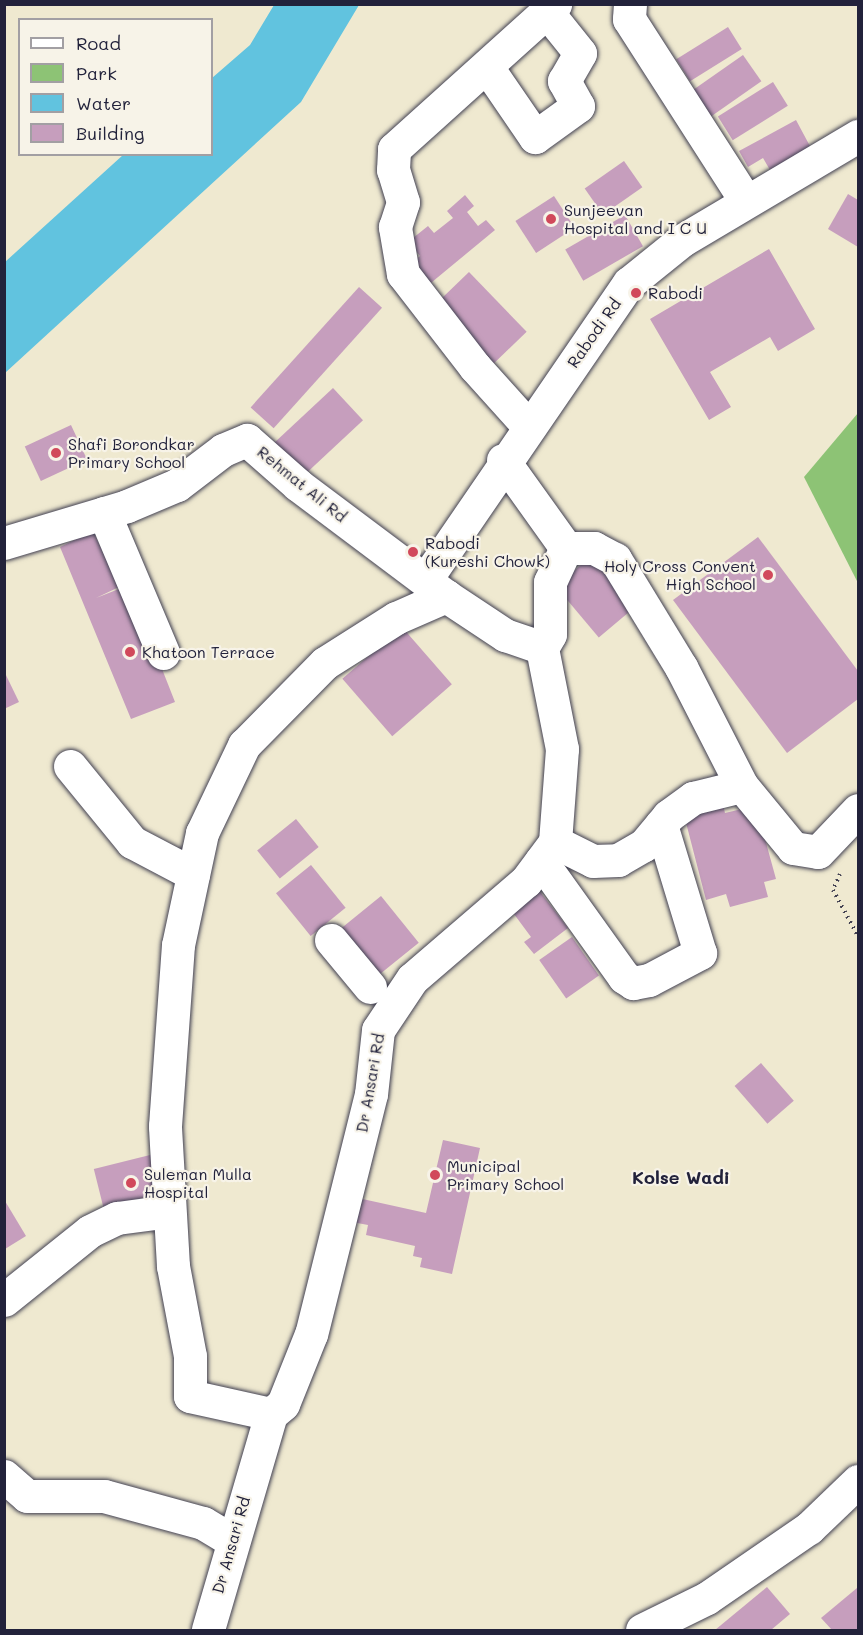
<!DOCTYPE html>
<style>
body{margin:0}
#map{position:relative;width:863px;height:1635px;overflow:hidden;background:#efe9d0;font-family:Mali,sans-serif}
div>[style]{position:absolute}
.green>*{inset:0;background:#8dc375}
.water>*{inset:0;background:#61c3df}
.building>*{inset:0;background:#c69ebd;transform-origin:0 0}
.path>*{height:4px;margin-top:-2px;transform-origin:0;background:repeating-linear-gradient(90deg,#414051 0 1.5px,transparent 0 6px)}
.roads{filter:drop-shadow(0 0 2px #414051) drop-shadow(0 0 2px #414051)}
.minor>*{height:33px;margin:-16.5px;padding:0 16.5px;transform-origin:16.5px;border-radius:16.5px;background:#fff}
.dots>*{width:16px;height:16px;translate:-50% -50%;box-sizing:border-box;border:3px solid #f7f3e8;border-radius:50%}
span{translate:-50% -50%;white-space:nowrap;text-align:center;line-height:1.15;-webkit-text-stroke:4.5px #f7f3e8;paint-order:stroke}
.poi-label{font-size:16px;color:#22223b}
.left{translate:0 -50%;text-align:left}
.right{translate:-100% -50%;text-align:right}
.street-label{font-size:16px;color:#22223b}
.neighbourhood-label{font-size:18px;color:#22223b;font-weight:700}
.frame{position:absolute;inset:0;border:6px solid #22223b;pointer-events:none}
.legend{position:absolute;left:18px;top:18px;width:195px;height:138px;box-sizing:border-box;background:#f7f3e8;border:2px solid #a29fa3;margin:0;padding:8px 10px;list-style:none;font-size:18px;color:#22223b}
.legend li{display:flex;align-items:center;gap:12px;height:30px}
.legend b{width:30px;border:2px solid #a29fa3}
</style>
<div id="map">
<div class="green">
<i style="clip-path:polygon(858px 413px,858px 583px,804px 477px)"></i>
</div>
<div class="water">
<i style="clip-path:polygon(274px 5px,359px 5px,301px 102px,5px 373px,5px 262px,123px 155px,212px 154px,212px 78px,250px 45px)"></i>
</div>
<div class="building">
<i style="left:728px;top:27px;width:26px;height:61px;rotate:58deg"></i>
<i style="left:743px;top:55px;width:32px;height:65px;rotate:55deg"></i>
<i style="left:773px;top:82px;width:28px;height:65px;rotate:58deg"></i>
<i style="clip-path:polygon(796px 120px,811px 148px,770px 170px,763px 158px,748px 167px,739px 151px)"></i>
<i style="left:624px;top:161px;width:32px;height:48px;rotate:55deg"></i>
<i style="clip-path:polygon(848px 194px,858px 200px,858px 247px,828px 229px)"></i>
<i style="clip-path:polygon(465px 195px,474px 206px,467px 212px,478px 226px,486px 220px,495px 230px,426px 287px,408px 266px,420px 256px,408px 242px,428px 226px,434px 233px,453px 218px,447px 211px)"></i>
<i style="left:554px;top:196px;width:38px;height:46px;rotate:57deg"></i>
<i style="left:625px;top:215px;width:36px;height:69px;rotate:60deg"></i>
<i style="clip-path:polygon(769px 249px,815px 329px,778px 351px,770px 337px,710px 372px,731px 407px,709px 420px,650px 319px)"></i>
<i style="left:469px;top:272px;width:83px;height:53px;rotate:46deg"></i>
<i style="left:359px;top:287px;width:31px;height:162px;rotate:42deg"></i>
<i style="left:333px;top:388px;width:44px;height:81px;rotate:47deg"></i>
<i style="left:71px;top:425px;width:38px;height:51px;rotate:65deg"></i>
<i style="clip-path:polygon(93px 531px,119px 587px,96px 598px,129px 585px,175px 702px,131px 719px,60px 547px)"></i>
<i style="clip-path:polygon(758px 537px,858px 671px,858px 699px,787px 753px,673px 600px)"></i>
<i style="left:594px;top:554px;width:67px;height:50px;rotate:50deg"></i>
<i style="left:402px;top:627px;width:76px;height:79px;rotate:49deg"></i>
<i style="clip-path:polygon(4px 671px,19px 702px,4px 709px)"></i>
<i style="clip-path:polygon(722px 800px,725px 813px,746px 808px,759px 817px,776px 879px,764px 882px,768px 897px,730px 907px,726px 894px,706px 900px,683px 811px)"></i>
<i style="left:296px;top:819px;width:36px;height:50px;rotate:51deg"></i>
<i style="left:311px;top:865px;width:55px;height:45px;rotate:51deg"></i>
<i style="clip-path:polygon(538px 889px,568px 928px,534px 954px,524px 942px,531px 937px,511px 910px)"></i>
<i style="left:381px;top:896px;width:60px;height:61px;rotate:51deg"></i>
<i style="left:572px;top:937px;width:47px;height:40px;rotate:55deg"></i>
<i style="left:761px;top:1063px;width:50px;height:35px;rotate:49deg"></i>
<i style="clip-path:polygon(443px 1140px,480px 1148px,452px 1274px,420px 1267px,422px 1258px,413px 1256px,415px 1246px,366px 1235px,368px 1225px,352px 1222px,358px 1198px,426px 1213px)"></i>
<i style="left:154px;top:1154px;width:40px;height:62px;rotate:76deg"></i>
<i style="clip-path:polygon(5px 1201px,26px 1236px,5px 1249px)"></i>
<i style="clip-path:polygon(767px 1587px,790px 1614px,771px 1630px,715px 1630px)"></i>
<i style="clip-path:polygon(857px 1588px,858px 1630px,832px 1630px,821px 1618px)"></i>
</div>
<div class="path">
<i style="left:840px;top:874px;width:17px;rotate:114deg"></i>
<i style="left:833px;top:890px;width:52px;rotate:61.5deg"></i>
</div>
<div class="roads">
<div class="minor">
<i style="left:630px;top:4px;width:15px;rotate:94deg"></i>
<i style="left:629px;top:19px;width:216px;rotate:57.3deg"></i>
<i style="left:487px;top:67px;width:85px;rotate:55.6deg"></i>
<i style="left:535px;top:137px;width:53px;rotate:-35.8deg"></i>
<i style="left:578px;top:106px;width:29px;rotate:-119deg"></i>
<i style="left:564px;top:81px;width:32px;rotate:-60deg"></i>
<i style="left:580px;top:53px;width:53px;rotate:-128.8deg"></i>
<i style="left:529px;top:427px;width:81px;rotate:-132deg"></i>
<i style="left:475px;top:367px;width:118px;rotate:-127.7deg"></i>
<i style="left:403px;top:274px;width:48px;rotate:-99.7deg"></i>
<i style="left:395px;top:227px;width:26px;rotate:-72deg"></i>
<i style="left:403px;top:202px;width:34px;rotate:-107deg"></i>
<i style="left:393px;top:170px;width:21px;rotate:-87deg"></i>
<i style="left:394px;top:149px;width:217px;rotate:-42deg"></i>
<i style="left:503px;top:460px;width:108px;rotate:54.4deg"></i>
<i style="left:566px;top:548px;width:28px"></i>
<i style="left:594px;top:548px;width:24px;rotate:28deg"></i>
<i style="left:615px;top:559px;width:127px;rotate:58.6deg"></i>
<i style="left:681px;top:667px;width:134px;rotate:62.9deg"></i>
<i style="left:742px;top:786px;width:80px;rotate:50.6deg"></i>
<i style="left:793px;top:848px;width:25px;rotate:9deg"></i>
<i style="left:818px;top:852px;width:58px;rotate:-46.4deg"></i>
<i style="left:104px;top:513px;width:152px;rotate:67.1deg"></i>
<i style="left:4px;top:543px;width:128px;rotate:-16.7deg"></i>
<i style="left:127px;top:506px;width:54px;rotate:-22.8deg"></i>
<i style="left:177px;top:485px;width:58px;rotate:-37.3deg"></i>
<i style="left:223px;top:450px;width:26px;rotate:-23deg"></i>
<i style="left:247px;top:440px;width:68px;rotate:41.4deg"></i>
<i style="left:298px;top:485px;width:185px;rotate:36.9deg"></i>
<i style="left:446px;top:596px;width:71px;rotate:33.5deg"></i>
<i style="left:505px;top:635px;width:39px;rotate:19deg"></i>
<i style="left:542px;top:648px;width:103px;rotate:78.8deg"></i>
<i style="left:562px;top:749px;width:93px;rotate:94.3deg"></i>
<i style="left:555px;top:842px;width:49px;rotate:126.6deg"></i>
<i style="left:526px;top:881px;width:150px;rotate:139.3deg"></i>
<i style="left:412px;top:979px;width:61px;rotate:123.7deg"></i>
<i style="left:378px;top:1030px;width:64px;rotate:96.2deg"></i>
<i style="left:371px;top:1094px;width:247px;rotate:104deg"></i>
<i style="left:311px;top:1334px;width:75px;rotate:111.8deg"></i>
<i style="left:283px;top:1404px;width:16px;rotate:140deg"></i>
<i style="left:271px;top:1414px;width:225px;rotate:106.3deg"></i>
<i style="left:426px;top:579px;width:359px;rotate:-55.6deg"></i>
<i style="left:629px;top:283px;width:67px;rotate:-38.9deg"></i>
<i style="left:681px;top:241px;width:206px;rotate:-30.7deg"></i>
<i style="left:542px;top:648px;width:16px;rotate:-60deg"></i>
<i style="left:550px;top:634px;width:52px;rotate:-90deg"></i>
<i style="left:550px;top:582px;width:38px;rotate:-65deg"></i>
<i style="left:70px;top:766px;width:98px;rotate:50.8deg"></i>
<i style="left:132px;top:842px;width:69px;rotate:27.7deg"></i>
<i style="left:555px;top:842px;width:42px;rotate:26.6deg"></i>
<i style="left:593px;top:861px;width:25px;rotate:-2deg"></i>
<i style="left:618px;top:860px;width:30px;rotate:-30deg"></i>
<i style="left:644px;top:845px;width:38px;rotate:-50deg"></i>
<i style="left:668px;top:816px;width:31px;rotate:-36deg"></i>
<i style="left:693px;top:798px;width:50px;rotate:-13.8deg"></i>
<i style="left:541px;top:861px;width:143px;rotate:54.4deg"></i>
<i style="left:624px;top:977px;width:11px;rotate:34deg"></i>
<i style="left:633px;top:983px;width:16px;rotate:-11deg"></i>
<i style="left:649px;top:980px;width:58px;rotate:-27.9deg"></i>
<i style="left:700px;top:953px;width:134px;rotate:-106.9deg"></i>
<i style="left:331px;top:940px;width:61px;rotate:50.3deg"></i>
<i style="left:4px;top:1300px;width:110px;rotate:-38.7deg"></i>
<i style="left:90px;top:1231px;width:30px;rotate:-26deg"></i>
<i style="left:117px;top:1218px;width:52px;rotate:-7.7deg"></i>
<i style="left:271px;top:1414px;width:83px;rotate:-167.5deg"></i>
<i style="left:190px;top:1396px;width:40px;rotate:-90deg"></i>
<i style="left:190px;top:1356px;width:92px;rotate:-100.7deg"></i>
<i style="left:173px;top:1266px;width:140px;rotate:-93.3deg"></i>
<i style="left:165px;top:1126px;width:181px;rotate:-85.9deg"></i>
<i style="left:178px;top:945px;width:115px;rotate:-77.9deg"></i>
<i style="left:202px;top:833px;width:98px;rotate:-64.5deg"></i>
<i style="left:244px;top:745px;width:115px;rotate:-45.4deg"></i>
<i style="left:325px;top:663px;width:84px;rotate:-32.4deg"></i>
<i style="left:396px;top:618px;width:55px;rotate:-23.7deg"></i>
<i style="left:4px;top:1476px;width:30px;rotate:41deg"></i>
<i style="left:27px;top:1496px;width:77px"></i>
<i style="left:104px;top:1496px;width:103px;rotate:15.3deg"></i>
<i style="left:203px;top:1523px;width:33px;rotate:31deg"></i>
<i style="left:642px;top:1630px;width:72px;rotate:-26.2deg"></i>
<i style="left:707px;top:1598px;width:124px;rotate:-34.5deg"></i>
<i style="left:809px;top:1528px;width:68px;rotate:-43.8deg"></i>
</div>
</div>
<div class="dots">
<i style="left:551px;top:219px;background:#d1495b"></i>
<i style="left:636px;top:293px;background:#d1495b"></i>
<i style="left:56px;top:453px;background:#d1495b"></i>
<i style="left:413px;top:552px;background:#d1495b"></i>
<i style="left:768px;top:575px;background:#d1495b"></i>
<i style="left:130px;top:652px;background:#d1495b"></i>
<i style="left:435px;top:1175px;background:#d1495b"></i>
<i style="left:131px;top:1183px;background:#d1495b"></i>
</div>
<div class="poi-label">
<span class="left" style="left:564px;top:219px">Sunjeevan<br>Hospital and I C U</span>
<span class="left" style="left:648px;top:293px">Rabodi</span>
<span class="left" style="left:68px;top:453px">Shafi Borondkar<br>Primary School</span>
<span class="left" style="left:425px;top:552px">Rabodi<br>(Kureshi Chowk)</span>
<span class="right" style="left:756px;top:575px">Holy Cross Convent<br>High School</span>
<span class="left" style="left:142px;top:652px">Khatoon Terrace</span>
<span class="left" style="left:447px;top:1175px">Municipal<br>Primary School</span>
<span class="left" style="left:144px;top:1183px">Suleman Mulla<br>Hospital</span>
</div>
<div class="street-label">
<span style="left:594px;top:333px;rotate:-55deg">Rabodi Rd</span>
<span style="left:302px;top:484px;rotate:39deg">Rehmat Ali Rd</span>
<span style="left:370px;top:1083px;rotate:-80deg">Dr Ansari Rd</span>
<span style="left:231px;top:1545px;rotate:-74deg">Dr Ansari Rd</span>
</div>
<div class="neighbourhood-label">
<span style="left:681px;top:1177px">Kolse Wadi</span>
</div>
<div class="frame"></div>
<ul class="legend">
<li><b style="height:8px;background:#fff"></b>Road</li>
<li><b style="height:16px;background:#8dc375"></b>Park</li>
<li><b style="height:16px;background:#61c3df"></b>Water</li>
<li><b style="height:16px;background:#c69ebd"></b>Building</li>
</ul>
</div>
